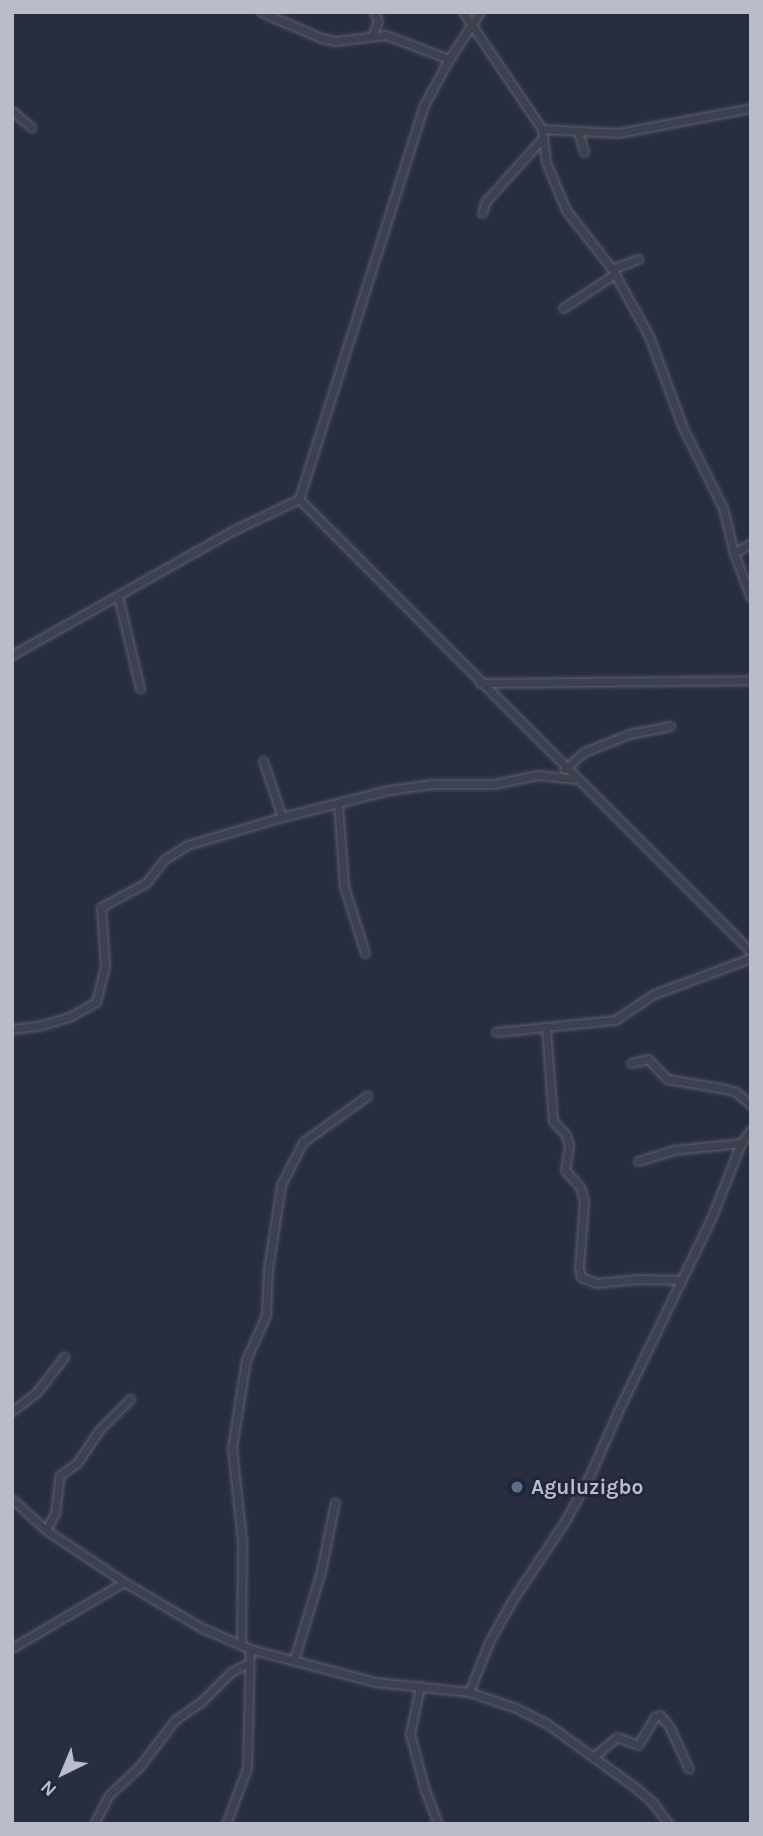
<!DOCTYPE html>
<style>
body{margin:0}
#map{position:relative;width:763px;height:1836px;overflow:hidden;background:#282e3f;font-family:Karla,sans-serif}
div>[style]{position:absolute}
.roads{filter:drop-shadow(0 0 2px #5a5e6d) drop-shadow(0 0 2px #5a5e6d)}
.minor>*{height:7px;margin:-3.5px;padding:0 3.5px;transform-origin:3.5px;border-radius:3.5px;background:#3c404f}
.dots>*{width:19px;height:19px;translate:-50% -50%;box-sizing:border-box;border:4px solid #212535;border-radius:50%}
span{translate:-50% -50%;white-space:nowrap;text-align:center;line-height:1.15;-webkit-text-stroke:5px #212535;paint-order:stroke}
.poi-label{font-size:21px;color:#b9bcca;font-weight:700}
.left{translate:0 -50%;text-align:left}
.frame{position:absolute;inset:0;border:14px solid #b9bcca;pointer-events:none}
.north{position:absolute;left:28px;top:1738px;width:70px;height:70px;-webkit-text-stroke:5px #212535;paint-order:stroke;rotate:223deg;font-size:19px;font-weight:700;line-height:28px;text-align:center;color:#b9bcca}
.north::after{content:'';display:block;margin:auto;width:24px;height:32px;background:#b9bcca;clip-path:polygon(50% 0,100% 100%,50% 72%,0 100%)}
</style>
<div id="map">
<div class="roads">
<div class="minor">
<i style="left:261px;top:12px;width:65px;rotate:23.4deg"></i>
<i style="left:321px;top:38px;width:14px;rotate:12deg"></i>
<i style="left:335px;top:41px;width:51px;rotate:-6.7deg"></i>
<i style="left:386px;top:35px;width:67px;rotate:20.9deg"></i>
<i style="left:463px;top:12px;width:141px;rotate:56deg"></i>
<i style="left:542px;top:129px;width:76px;rotate:3deg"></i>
<i style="left:618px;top:133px;width:135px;rotate:-10.6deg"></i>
<i style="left:373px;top:34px;width:14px;rotate:-69deg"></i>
<i style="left:378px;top:21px;width:10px;rotate:-114deg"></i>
<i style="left:12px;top:111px;width:25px;rotate:40deg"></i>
<i style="left:542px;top:129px;width:33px;rotate:83deg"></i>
<i style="left:546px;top:162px;width:52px;rotate:67.4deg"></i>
<i style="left:566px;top:210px;width:75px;rotate:52.1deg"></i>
<i style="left:612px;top:269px;width:77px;rotate:61.1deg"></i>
<i style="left:649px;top:336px;width:98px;rotate:69.7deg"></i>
<i style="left:683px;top:428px;width:89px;rotate:63.4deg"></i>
<i style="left:723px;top:508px;width:46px;rotate:76.3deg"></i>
<i style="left:734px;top:553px;width:48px;rotate:69.3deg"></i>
<i style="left:578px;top:132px;width:21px;rotate:73deg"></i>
<i style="left:482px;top:213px;width:13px;rotate:-72deg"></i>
<i style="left:486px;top:201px;width:82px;rotate:-48deg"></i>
<i style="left:612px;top:269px;width:28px;rotate:-21deg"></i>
<i style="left:563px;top:308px;width:62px;rotate:-33.2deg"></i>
<i style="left:299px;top:499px;width:640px;rotate:45.06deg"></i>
<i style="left:734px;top:553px;width:20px;rotate:-30deg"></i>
<i style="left:118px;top:596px;width:95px;rotate:76.6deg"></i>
<i style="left:12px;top:655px;width:255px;rotate:-29.4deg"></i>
<i style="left:234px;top:530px;width:72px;rotate:-25.5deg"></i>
<i style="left:299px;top:499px;width:411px;rotate:-72.4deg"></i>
<i style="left:423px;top:107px;width:55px;rotate:-61.6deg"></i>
<i style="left:449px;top:59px;width:56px;rotate:-56.6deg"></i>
<i style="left:480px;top:683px;width:271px;rotate:-0.6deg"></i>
<i style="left:565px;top:769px;width:25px;rotate:-42deg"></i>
<i style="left:584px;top:752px;width:48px;rotate:-21.8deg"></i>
<i style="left:629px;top:734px;width:42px;rotate:-11deg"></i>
<i style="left:338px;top:804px;width:82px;rotate:85.8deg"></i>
<i style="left:344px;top:886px;width:70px;rotate:72.6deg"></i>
<i style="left:282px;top:817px;width:110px;rotate:-14.2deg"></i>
<i style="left:389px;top:790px;width:44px;rotate:-7.8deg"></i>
<i style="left:433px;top:784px;width:61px"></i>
<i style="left:494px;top:784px;width:45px;rotate:-11.6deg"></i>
<i style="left:538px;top:775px;width:39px;rotate:6deg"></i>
<i style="left:546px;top:1027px;width:94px;rotate:85.7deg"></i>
<i style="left:553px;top:1121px;width:19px;rotate:47deg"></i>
<i style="left:566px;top:1135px;width:10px;rotate:73deg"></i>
<i style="left:569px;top:1145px;width:25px;rotate:99deg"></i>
<i style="left:565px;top:1170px;width:23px;rotate:49deg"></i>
<i style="left:580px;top:1187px;width:15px;rotate:74deg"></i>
<i style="left:584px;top:1201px;width:66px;rotate:94.3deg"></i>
<i style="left:579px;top:1267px;width:10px;rotate:79deg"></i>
<i style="left:581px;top:1277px;width:16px;rotate:22deg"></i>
<i style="left:596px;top:1283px;width:43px;rotate:-5.3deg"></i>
<i style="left:639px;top:1279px;width:41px;rotate:1.4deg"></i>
<i style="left:12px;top:1029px;width:26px;rotate:-7deg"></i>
<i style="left:38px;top:1026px;width:32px;rotate:-16deg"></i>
<i style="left:69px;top:1017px;width:31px;rotate:-29deg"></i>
<i style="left:96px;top:1002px;width:37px;rotate:-76deg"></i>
<i style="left:105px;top:966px;width:59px;rotate:-93.9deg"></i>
<i style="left:101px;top:907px;width:51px;rotate:-28.1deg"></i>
<i style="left:146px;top:883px;width:31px;rotate:-52deg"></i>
<i style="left:165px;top:859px;width:26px;rotate:-32deg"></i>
<i style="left:187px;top:845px;width:99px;rotate:-16.4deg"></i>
<i style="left:282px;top:817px;width:59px;rotate:-108.7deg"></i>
<i style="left:496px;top:1032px;width:120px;rotate:-5.8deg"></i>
<i style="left:615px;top:1020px;width:47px;rotate:-33.7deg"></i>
<i style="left:654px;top:994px;width:103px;rotate:-20.4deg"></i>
<i style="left:631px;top:1063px;width:17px;rotate:-13deg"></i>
<i style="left:648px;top:1059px;width:28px;rotate:46deg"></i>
<i style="left:667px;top:1079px;width:60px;rotate:9.6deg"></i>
<i style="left:726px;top:1089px;width:10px;rotate:17deg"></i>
<i style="left:736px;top:1092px;width:20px;rotate:41deg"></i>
<i style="left:638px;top:1161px;width:37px;rotate:-17deg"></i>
<i style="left:673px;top:1150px;width:68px;rotate:-5.9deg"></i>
<i style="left:12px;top:1411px;width:30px;rotate:-37deg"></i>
<i style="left:36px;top:1393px;width:46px;rotate:-52.1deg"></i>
<i style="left:12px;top:1499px;width:46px;rotate:42.4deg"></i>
<i style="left:46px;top:1530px;width:94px;rotate:33.7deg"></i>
<i style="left:46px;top:1530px;width:19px;rotate:-62deg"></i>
<i style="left:55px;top:1513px;width:38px;rotate:-83deg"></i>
<i style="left:60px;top:1475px;width:21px;rotate:-35deg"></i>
<i style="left:77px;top:1463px;width:40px;rotate:-56deg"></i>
<i style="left:99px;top:1430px;width:44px;rotate:-45deg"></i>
<i style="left:241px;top:1645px;width:104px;rotate:-89.4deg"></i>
<i style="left:242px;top:1541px;width:94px;rotate:-96.1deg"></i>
<i style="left:232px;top:1448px;width:89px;rotate:-81deg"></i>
<i style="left:246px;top:1360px;width:49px;rotate:-66deg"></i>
<i style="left:266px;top:1315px;width:46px;rotate:-87.5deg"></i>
<i style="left:268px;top:1269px;width:85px;rotate:-81.2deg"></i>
<i style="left:281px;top:1185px;width:48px;rotate:-62.9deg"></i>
<i style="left:303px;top:1142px;width:79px;rotate:-35.7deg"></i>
<i style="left:12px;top:1648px;width:130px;rotate:-30.5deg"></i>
<i style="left:124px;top:1582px;width:91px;rotate:30.5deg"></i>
<i style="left:202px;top:1628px;width:52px;rotate:23.6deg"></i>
<i style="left:250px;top:1649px;width:129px;rotate:14.8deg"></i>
<i style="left:375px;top:1682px;width:95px;rotate:6.1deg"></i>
<i style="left:469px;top:1692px;width:50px;rotate:18.8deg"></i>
<i style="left:516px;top:1708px;width:34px;rotate:27deg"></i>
<i style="left:546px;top:1723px;width:111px;rotate:35.8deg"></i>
<i style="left:636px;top:1788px;width:23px;rotate:41deg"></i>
<i style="left:653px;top:1803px;width:26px;rotate:53deg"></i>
<i style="left:294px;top:1660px;width:93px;rotate:-73.1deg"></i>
<i style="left:321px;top:1571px;width:70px;rotate:-78.5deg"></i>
<i style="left:420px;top:1686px;width:49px;rotate:101.8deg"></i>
<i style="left:410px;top:1734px;width:58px;rotate:75deg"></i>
<i style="left:425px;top:1790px;width:36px;rotate:69deg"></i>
<i style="left:469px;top:1692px;width:56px;rotate:-68deg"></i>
<i style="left:490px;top:1640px;width:47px;rotate:-60.7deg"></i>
<i style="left:513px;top:1599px;width:94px;rotate:-56.3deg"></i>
<i style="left:565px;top:1521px;width:50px;rotate:-61.4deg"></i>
<i style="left:589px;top:1477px;width:74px;rotate:-66.2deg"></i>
<i style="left:619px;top:1409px;width:211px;rotate:-64.2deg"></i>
<i style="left:711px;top:1219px;width:82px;rotate:-68.5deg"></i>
<i style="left:741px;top:1143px;width:17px;rotate:-54deg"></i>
<i style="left:593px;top:1757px;width:31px;rotate:-40deg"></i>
<i style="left:617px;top:1737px;width:22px;rotate:21deg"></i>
<i style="left:638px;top:1745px;width:33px;rotate:-59deg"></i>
<i style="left:655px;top:1717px;width:5px;rotate:-22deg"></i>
<i style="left:660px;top:1715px;width:14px;rotate:51deg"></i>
<i style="left:669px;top:1726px;width:47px;rotate:65.1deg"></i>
<i style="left:95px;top:1822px;width:30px;rotate:-63deg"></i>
<i style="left:109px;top:1795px;width:41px;rotate:-43deg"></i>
<i style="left:139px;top:1767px;width:59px;rotate:-52.5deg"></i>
<i style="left:175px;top:1720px;width:33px;rotate:-35deg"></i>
<i style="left:202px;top:1701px;width:41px;rotate:-45deg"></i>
<i style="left:231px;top:1672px;width:20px;rotate:-27deg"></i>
<i style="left:226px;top:1824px;width:60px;rotate:-69.4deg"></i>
<i style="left:247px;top:1768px;width:119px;rotate:-88.6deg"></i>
</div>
</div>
<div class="dots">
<i style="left:517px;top:1487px;background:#5c6f8a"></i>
</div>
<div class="poi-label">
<span class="left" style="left:531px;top:1487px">Aguluzigbo</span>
</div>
<div class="frame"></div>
<div class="north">N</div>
</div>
